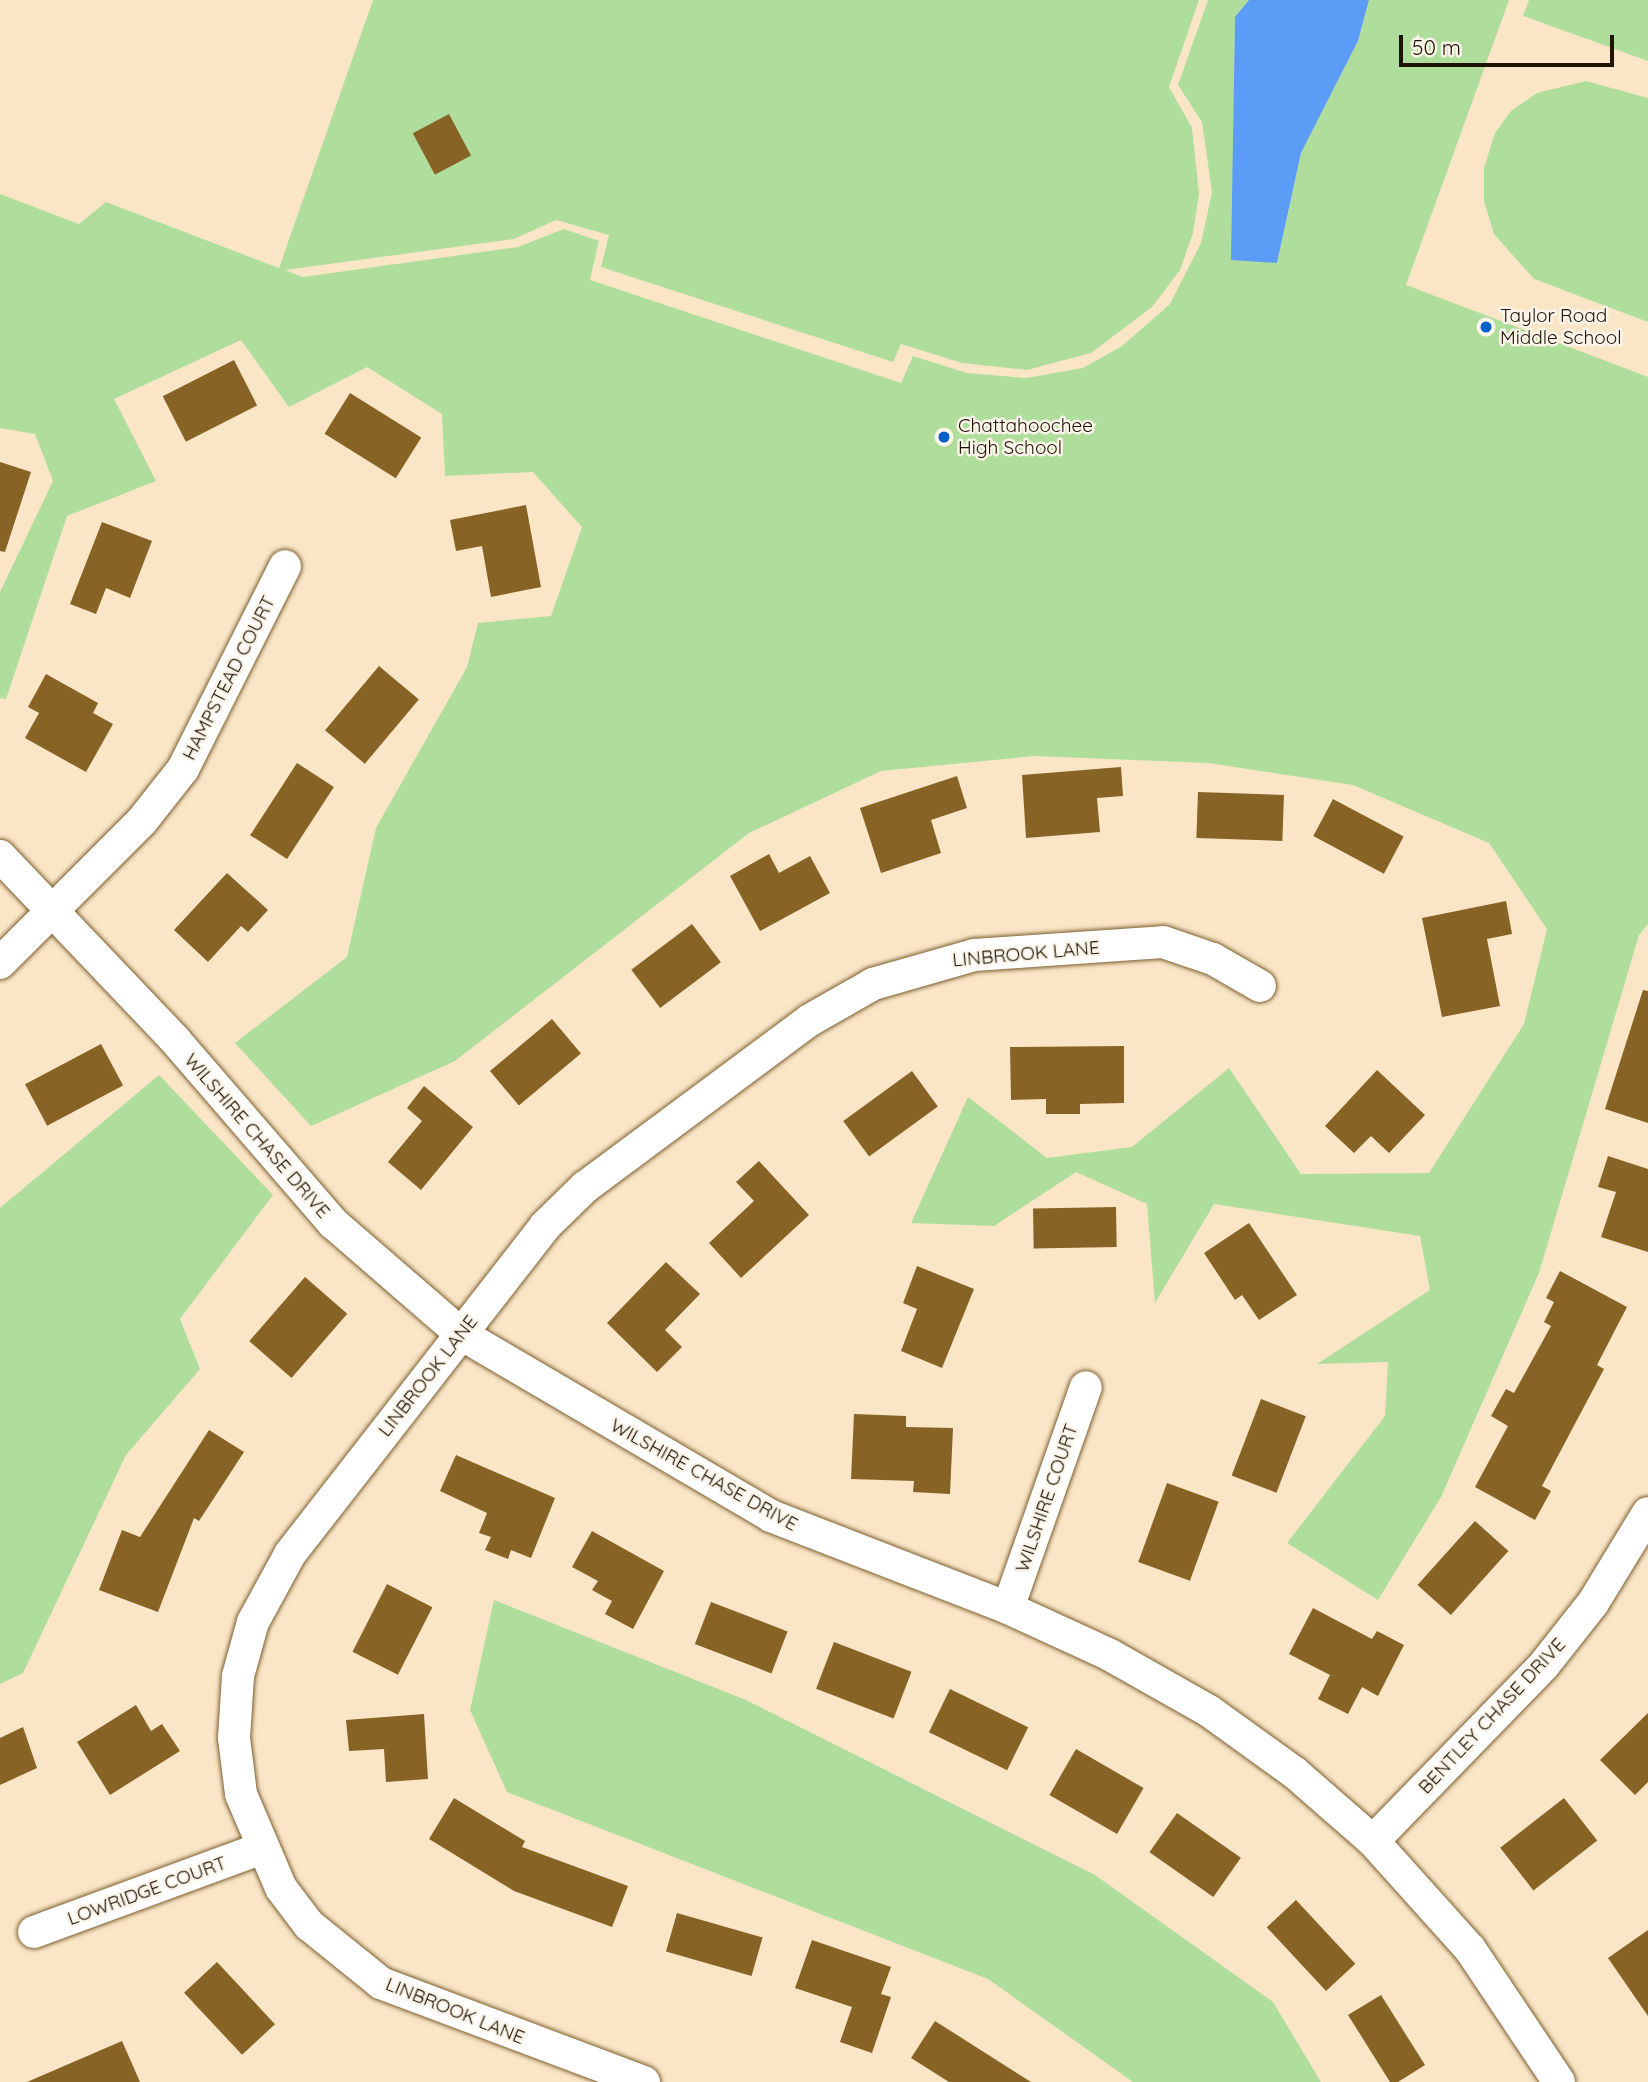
<!DOCTYPE html>
<style>
body{margin:0}
#map{position:relative;width:1648px;height:2082px;overflow:hidden;background:#fae6c7;font-family:Quicksand,sans-serif}
div>[style]{position:absolute}
.green>*{inset:0;background:#afde9c}
.water>*{inset:0;background:#5b9cf7}
.building>*{inset:0;background:#886326;transform-origin:0 0}
.roads{filter:drop-shadow(0 0 2px #7d5f2f) drop-shadow(0 0 2px #7d5f2f)}
.minor>*{height:32px;margin:-16px;padding:0 16px;transform-origin:16px;border-radius:16px;background:#fff}
.dots>*{width:19px;height:19px;translate:-50% -50%;box-sizing:border-box;border:4px solid #fcf5eb;border-radius:50%}
span{translate:-50% -50%;white-space:nowrap;text-align:center;line-height:1.15;-webkit-text-stroke:5px #fcf5eb;paint-order:stroke}
.poi-label{font-size:19px;color:#1f1301}
.left{translate:0 -50%;text-align:left}
.street-label{font-size:19px;color:#1f1301}
.scale{position:absolute;left:1399px;top:35px;width:215px;height:32px;box-sizing:border-box;border:4px solid #1f1301;border-top:0;padding-left:9px;font-size:21px;line-height:24px;white-space:nowrap;color:#1f1301;-webkit-text-stroke:5px #fcf5eb;paint-order:stroke}
</style>
<div id="map">
<div class="green">
<i style="clip-path:polygon(373px 0,1199px 0,1169px 87px,1192px 128px,1199px 194px,1193px 233px,1180px 270px,1152px 307px,1091px 353px,1027px 370px,962px 363px,901px 344px,893px 362px,601px 267px,609px 235px,556px 220px,514px 239px,285px 270px,303px 277px,518px 247px,564px 229px,599px 241px,590px 280px,901px 383px,913px 356px,967px 373px,1026px 378px,1083px 368px,1122px 346px,1170px 304px,1201px 243px,1212px 192px,1202px 122px,1178px 85px,1208px 0,1249px 0,1235px 17px,1232px 259px,1277px 263px,1301px 153px,1358px 41px,1369px 0,1509px 0,1406px 285px,1648px 377px,1648px 924px,1639px 935px,1539px 1273px,1441px 1497px,1378px 1600px,1287px 1543px,1385px 1416px,1388px 1362px,1317px 1364px,1430px 1290px,1420px 1236px,1214px 1204px,1155px 1303px,1147px 1204px,1076px 1172px,994px 1226px,911px 1223px,968px 1097px,1047px 1158px,1132px 1147px,1229px 1068px,1301px 1174px,1429px 1173px,1524px 1024px,1547px 929px,1489px 843px,1353px 785px,1208px 763px,1035px 756px,881px 771px,749px 833px,455px 1061px,311px 1126px,235px 1043px,347px 957px,376px 828px,467px 667px,478px 623px,551px 616px,582px 527px,533px 472px,445px 476px,442px 414px,367px 367px,289px 407px,241px 340px,114px 399px,156px 481px,67px 516px,6px 699px,0 698px,0 592px,53px 481px,35px 434px,0 428px,0 194px,79px 224px,106px 202px,279px 268px)"></i>
<i style="clip-path:polygon(1529px 0,1648px 0,1648px 61px,1523px 16px)"></i>
<i style="clip-path:polygon(1586px 81px,1648px 98px,1648px 322px,1534px 279px,1494px 234px,1484px 201px,1484px 168px,1495px 133px,1511px 111px,1537px 93px)"></i>
<i style="clip-path:polygon(159px 1075px,273px 1195px,180px 1319px,200px 1369px,126px 1455px,23px 1673px,0 1684px,0 1208px)"></i>
<i style="clip-path:polygon(494px 1600px,746px 1700px,1095px 1875px,1273px 2002px,1321px 2082px,1133px 2082px,988px 1979px,507px 1792px,470px 1710px)"></i>
</div>
<div class="water">
<i style="clip-path:polygon(1249px 0,1369px 0,1358px 41px,1301px 153px,1277px 263px,1231px 260px,1235px 17px)"></i>
</div>
<div class="building">
<i style="left:449px;top:114px;width:47px;height:41px;rotate:62deg"></i>
<i style="left:234px;top:360px;width:51px;height:80px;rotate:63deg"></i>
<i style="left:350px;top:393px;width:84px;height:48px;rotate:32deg"></i>
<i style="clip-path:polygon(0 462px,31px 472px,5px 552px,0 551px)"></i>
<i style="clip-path:polygon(526px 505px,541px 587px,491px 597px,482px 546px,456px 551px,450px 520px)"></i>
<i style="clip-path:polygon(102px 522px,152px 541px,130px 598px,106px 588px,96px 614px,70px 604px)"></i>
<i style="left:379px;top:666px;width:52px;height:84px;rotate:40deg"></i>
<i style="clip-path:polygon(46px 674px,98px 703px,93px 713px,113px 724px,86px 772px,25px 738px,39px 713px,28px 707px)"></i>
<i style="left:297px;top:763px;width:44px;height:86px;rotate:33deg"></i>
<i style="clip-path:polygon(1121px 767px,1123px 796px,1097px 798px,1100px 832px,1026px 838px,1022px 775px)"></i>
<i style="clip-path:polygon(957px 776px,967px 808px,931px 820px,941px 853px,881px 873px,860px 808px)"></i>
<i style="left:1198px;top:792px;width:86px;height:46px;rotate:2deg"></i>
<i style="left:1333px;top:799px;width:80px;height:42px;rotate:28deg"></i>
<i style="clip-path:polygon(769px 854px,779px 873px,810px 856px,830px 893px,760px 931px,730px 876px)"></i>
<i style="clip-path:polygon(227px 873px,268px 910px,248px 932px,241px 926px,208px 962px,174px 930px)"></i>
<i style="clip-path:polygon(1506px 901px,1512px 934px,1487px 939px,1500px 1006px,1442px 1017px,1422px 918px)"></i>
<i style="left:692px;top:924px;width:48px;height:76px;rotate:53deg"></i>
<i style="clip-path:polygon(1643px 990px,1648px 991px,1648px 1123px,1605px 1109px)"></i>
<i style="left:552px;top:1019px;width:45px;height:81px;rotate:50deg"></i>
<i style="left:101px;top:1044px;width:47px;height:86px;rotate:62deg"></i>
<i style="clip-path:polygon(1124px 1046px,1124px 1103px,1080px 1104px,1080px 1114px,1046px 1114px,1046px 1099px,1011px 1100px,1010px 1047px)"></i>
<i style="clip-path:polygon(1377px 1070px,1425px 1115px,1389px 1153px,1371px 1136px,1354px 1153px,1325px 1126px)"></i>
<i style="left:912px;top:1071px;width:44px;height:85px;rotate:54deg"></i>
<i style="clip-path:polygon(424px 1086px,473px 1127px,421px 1190px,388px 1162px,422px 1121px,407px 1108px)"></i>
<i style="clip-path:polygon(1608px 1156px,1648px 1169px,1648px 1252px,1601px 1237px,1616px 1192px,1598px 1187px)"></i>
<i style="clip-path:polygon(759px 1161px,809px 1215px,741px 1278px,709px 1243px,754px 1201px,736px 1182px)"></i>
<i style="left:1116px;top:1207px;width:40px;height:83px;rotate:89deg"></i>
<i style="clip-path:polygon(1249px 1223px,1297px 1295px,1259px 1320px,1242px 1295px,1235px 1300px,1204px 1253px)"></i>
<i style="clip-path:polygon(666px 1262px,700px 1294px,665px 1330px,682px 1347px,657px 1372px,607px 1323px)"></i>
<i style="clip-path:polygon(917px 1266px,974px 1289px,942px 1368px,901px 1351px,917px 1309px,903px 1303px)"></i>
<i style="clip-path:polygon(1560px 1271px,1627px 1307px,1597px 1365px,1604px 1369px,1542px 1486px,1551px 1491px,1535px 1520px,1475px 1487px,1508px 1426px,1491px 1416px,1506px 1389px,1514px 1393px,1551px 1326px,1544px 1322px,1554px 1302px,1546px 1298px)"></i>
<i style="left:305px;top:1277px;width:56px;height:85px;rotate:41deg"></i>
<i style="left:1261px;top:1399px;width:48px;height:82px;rotate:21deg"></i>
<i style="clip-path:polygon(854px 1414px,906px 1416px,906px 1427px,953px 1428px,950px 1494px,913px 1492px,914px 1481px,851px 1479px)"></i>
<i style="clip-path:polygon(209px 1430px,244px 1452px,199px 1521px,194px 1518px,158px 1612px,99px 1590px,122px 1530px,140px 1537px)"></i>
<i style="clip-path:polygon(456px 1455px,555px 1498px,531px 1558px,511px 1550px,508px 1559px,485px 1550px,491px 1537px,479px 1533px,487px 1513px,440px 1491px)"></i>
<i style="left:1167px;top:1483px;width:55px;height:84px;rotate:20deg"></i>
<i style="left:1475px;top:1521px;width:45px;height:86px;rotate:42deg"></i>
<i style="clip-path:polygon(592px 1531px,664px 1571px,633px 1629px,605px 1614px,612px 1601px,592px 1590px,598px 1581px,572px 1567px)"></i>
<i style="left:387px;top:1584px;width:51px;height:76px;rotate:27deg"></i>
<i style="left:711px;top:1602px;width:82px;height:45px;rotate:21deg"></i>
<i style="clip-path:polygon(1313px 1608px,1372px 1639px,1377px 1631px,1404px 1645px,1378px 1696px,1362px 1687px,1348px 1714px,1318px 1699px,1330px 1675px,1289px 1654px)"></i>
<i style="left:834px;top:1642px;width:83px;height:50px;rotate:21deg"></i>
<i style="left:950px;top:1689px;width:87px;height:48px;rotate:26deg"></i>
<i style="clip-path:polygon(136px 1705px,151px 1731px,162px 1724px,180px 1751px,110px 1795px,77px 1742px)"></i>
<i style="clip-path:polygon(1648px 1713px,1648px 1782px,1635px 1795px,1600px 1760px)"></i>
<i style="clip-path:polygon(424px 1714px,428px 1779px,386px 1782px,384px 1749px,349px 1751px,346px 1720px)"></i>
<i style="clip-path:polygon(23px 1727px,37px 1768px,0 1785px,0 1738px)"></i>
<i style="left:1076px;top:1749px;width:78px;height:53px;rotate:30deg"></i>
<i style="clip-path:polygon(454px 1798px,525px 1841px,522px 1847px,628px 1886px,612px 1927px,514px 1891px,429px 1839px)"></i>
<i style="left:1564px;top:1798px;width:54px;height:81px;rotate:52deg"></i>
<i style="left:1177px;top:1813px;width:78px;height:48px;rotate:35deg"></i>
<i style="left:1296px;top:1900px;width:87px;height:40px;rotate:47deg"></i>
<i style="left:677px;top:1913px;width:89px;height:40px;rotate:16deg"></i>
<i style="clip-path:polygon(1648px 1930px,1648px 2016px,1608px 1958px)"></i>
<i style="clip-path:polygon(812px 1940px,891px 1967px,881px 1994px,891px 1997px,872px 2053px,840px 2042px,852px 2007px,795px 1988px)"></i>
<i style="left:217px;top:1962px;width:85px;height:45px;rotate:47deg"></i>
<i style="clip-path:polygon(1381px 1995px,1425px 2065px,1398px 2082px,1390px 2082px,1348px 2015px)"></i>
<i style="clip-path:polygon(935px 2021px,1031px 2082px,949px 2082px,911px 2058px)"></i>
<i style="clip-path:polygon(122px 2041px,140px 2082px,27px 2082px)"></i>
</div>
<div class="roads">
<div class="minor">
<i style="left:0;top:856px;width:254px;rotate:46.4deg"></i>
<i style="left:175px;top:1040px;width:242px;rotate:49.2deg"></i>
<i style="left:333px;top:1223px;width:169px;rotate:40.9deg"></i>
<i style="left:461px;top:1334px;width:359px;rotate:30.4deg"></i>
<i style="left:771px;top:1516px;width:254px;rotate:21.2deg"></i>
<i style="left:1008px;top:1608px;width:112px;rotate:24.7deg"></i>
<i style="left:1110px;top:1655px;width:114px;rotate:29.5deg"></i>
<i style="left:1209px;top:1711px;width:106px;rotate:35.8deg"></i>
<i style="left:1295px;top:1773px;width:103px;rotate:41.1deg"></i>
<i style="left:1373px;top:1841px;width:145px;rotate:48.1deg"></i>
<i style="left:1470px;top:1949px;width:160px;rotate:56.2deg"></i>
<i style="left:0;top:963px;width:201px;rotate:-45deg"></i>
<i style="left:142px;top:821px;width:66px;rotate:-51.7deg"></i>
<i style="left:183px;top:769px;width:227px;rotate:-63.3deg"></i>
<i style="left:1008px;top:1608px;width:234px;rotate:-70.6deg"></i>
<i style="left:1373px;top:1841px;width:245px;rotate:-45.8deg"></i>
<i style="left:1544px;top:1665px;width:79px;rotate:-51.7deg"></i>
<i style="left:1593px;top:1603px;width:105px;rotate:-58.6deg"></i>
<i style="left:34px;top:1932px;width:241px;rotate:-20.2deg"></i>
<i style="left:644px;top:2082px;width:281px;rotate:-159.4deg"></i>
<i style="left:381px;top:1983px;width:92px;rotate:-141.1deg"></i>
<i style="left:309px;top:1925px;width:46px;rotate:-127.1deg"></i>
<i style="left:281px;top:1888px;width:102px;rotate:-113.1deg"></i>
<i style="left:241px;top:1794px;width:56px;rotate:-97.1deg"></i>
<i style="left:234px;top:1738px;width:62px;rotate:-86.3deg"></i>
<i style="left:238px;top:1676px;width:56px;rotate:-74.5deg"></i>
<i style="left:253px;top:1622px;width:77px;rotate:-61.4deg"></i>
<i style="left:290px;top:1554px;width:415px;rotate:-52.1deg"></i>
<i style="left:545px;top:1226px;width:56px;rotate:-44.3deg"></i>
<i style="left:585px;top:1187px;width:280px;rotate:-36.6deg"></i>
<i style="left:810px;top:1020px;width:73px;rotate:-29.7deg"></i>
<i style="left:873px;top:984px;width:105px;rotate:-16deg"></i>
<i style="left:974px;top:955px;width:189px;rotate:-3.9deg"></i>
<i style="left:1163px;top:942px;width:53px;rotate:18.8deg"></i>
<i style="left:1213px;top:959px;width:54px;rotate:29.9deg"></i>
</div>
</div>
<div class="dots">
<i style="left:1486px;top:327px;background:#0360c9"></i>
<i style="left:944px;top:437px;background:#0360c9"></i>
</div>
<div class="poi-label">
<span class="left" style="left:1500px;top:327px">Taylor Road<br>Middle School</span>
<span class="left" style="left:958px;top:437px">Chattahoochee<br>High School</span>
</div>
<div class="street-label">
<span style="left:229px;top:678px;rotate:-63deg">HAMPSTEAD COURT</span>
<span style="left:1026px;top:954px;rotate:-5deg">LINBROOK LANE</span>
<span style="left:257px;top:1136px;rotate:49deg">WILSHIRE CHASE DRIVE</span>
<span style="left:428px;top:1376px;rotate:-52deg">LINBROOK LANE</span>
<span style="left:704px;top:1475px;rotate:29deg">WILSHIRE CHASE DRIVE</span>
<span style="left:1047px;top:1498px;rotate:-71deg">WILSHIRE COURT</span>
<span style="left:1492px;top:1716px;rotate:-47deg">BENTLEY CHASE DRIVE</span>
<span style="left:147px;top:1891px;rotate:-20deg">LOWRIDGE COURT</span>
<span style="left:455px;top:2011px;rotate:22deg">LINBROOK LANE</span>
</div>
<div class="scale">50 m</div>
</div>
